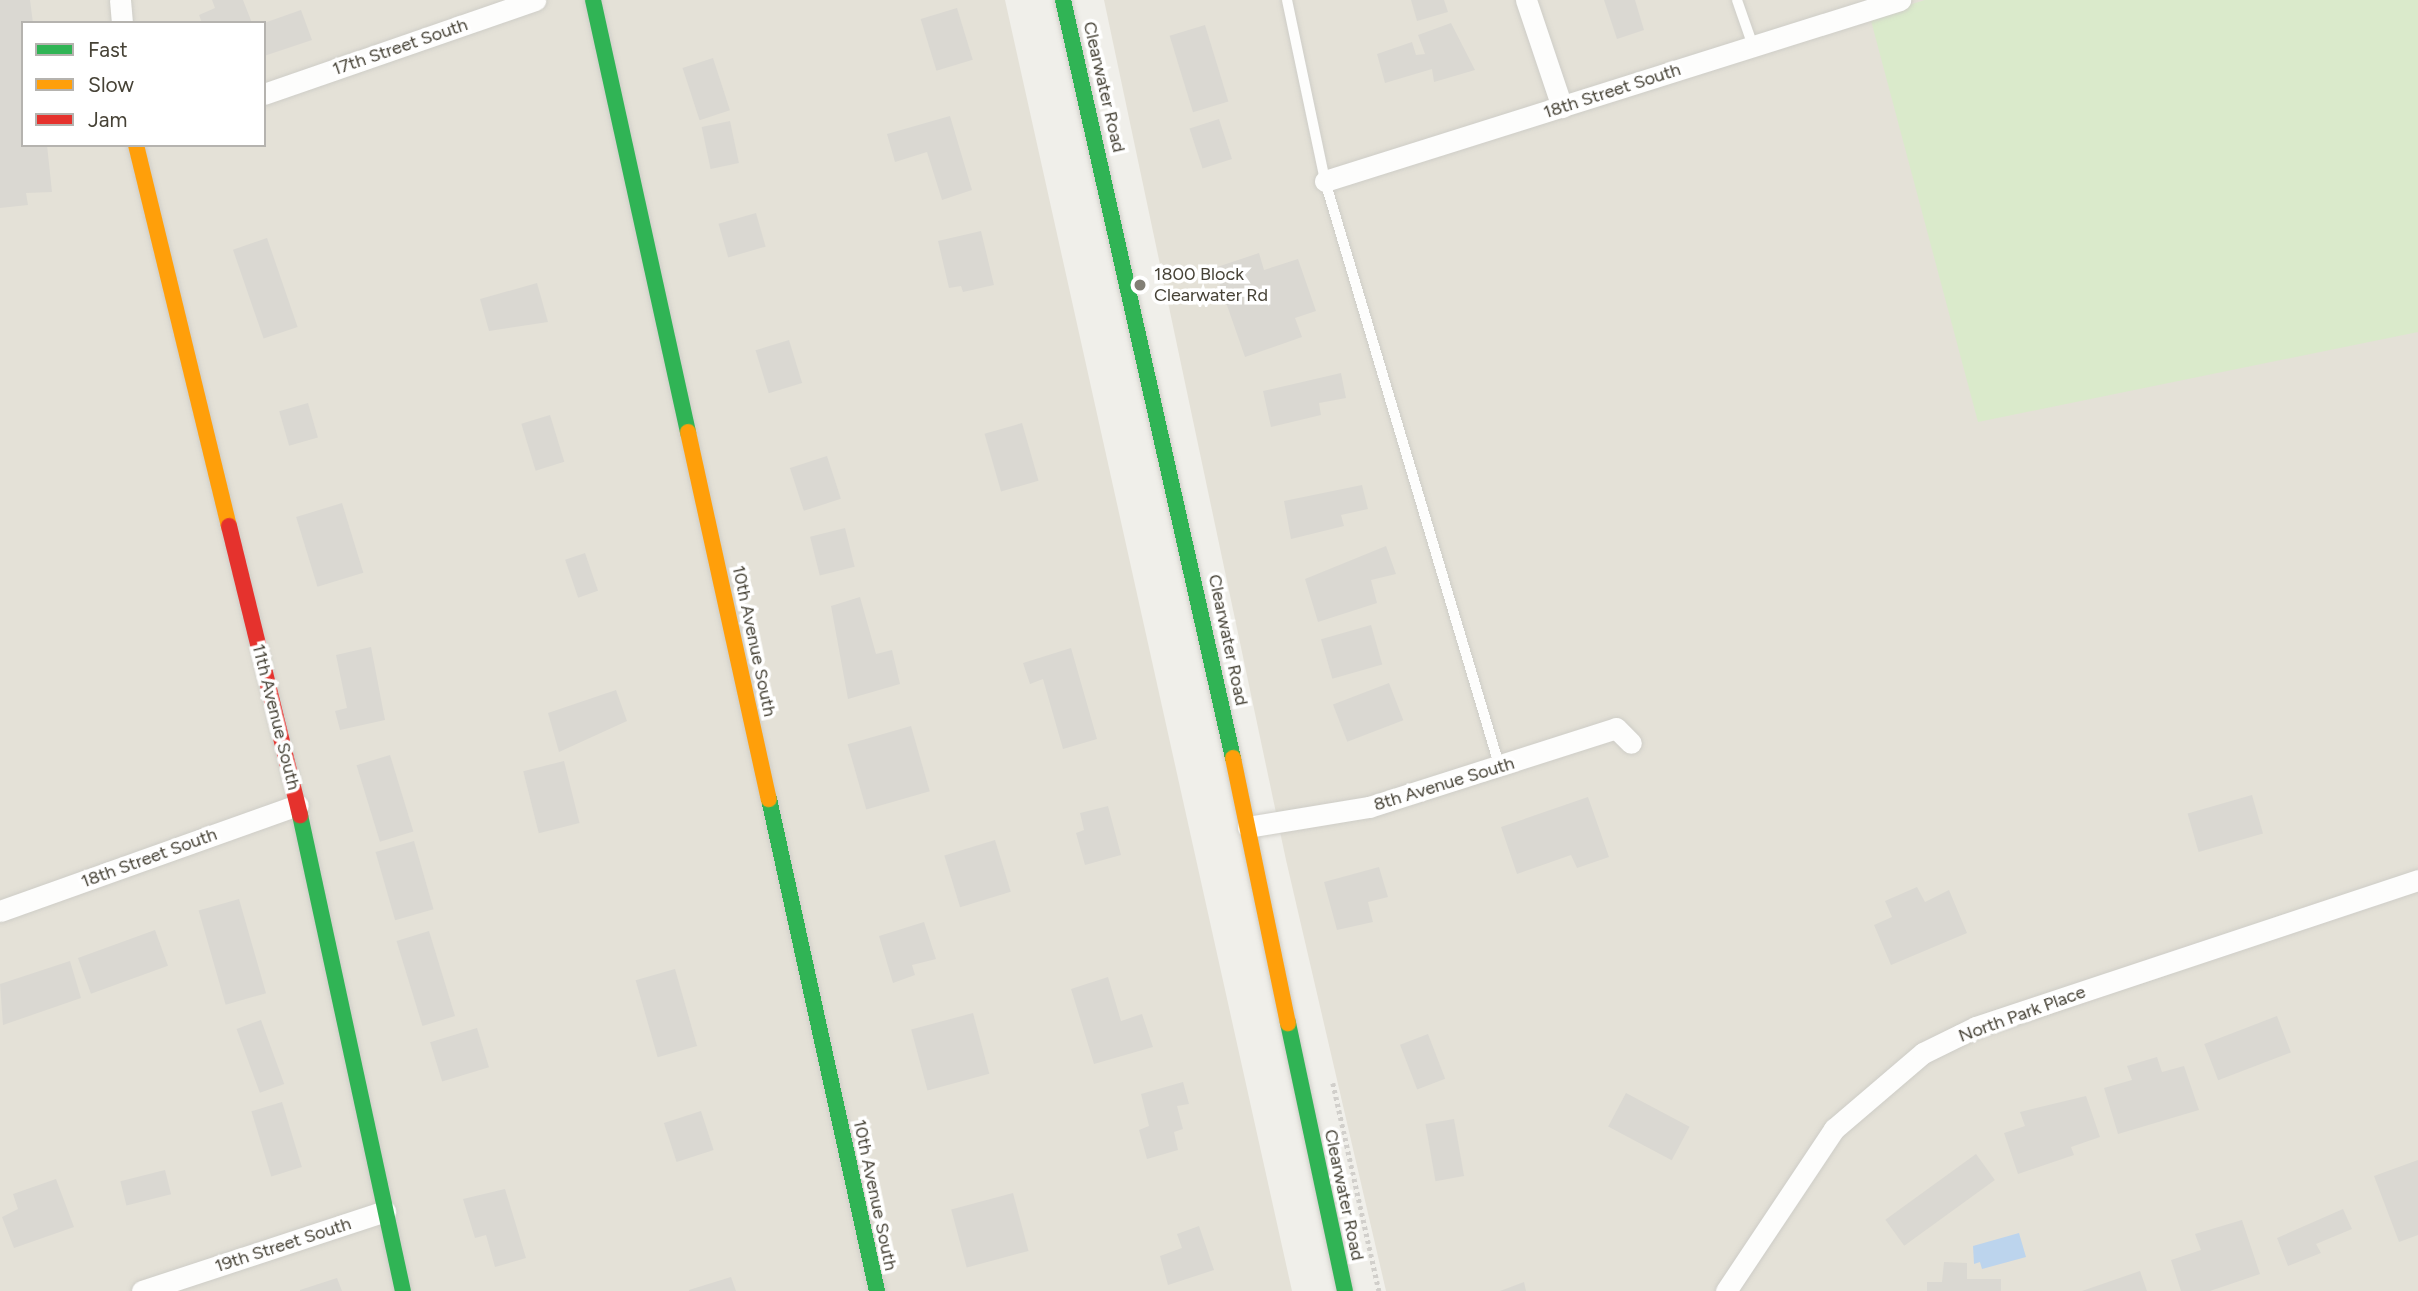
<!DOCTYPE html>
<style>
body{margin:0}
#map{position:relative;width:2418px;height:1291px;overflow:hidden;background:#f0efea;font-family:Figtree,sans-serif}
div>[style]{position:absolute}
.residential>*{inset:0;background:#e4e1d7}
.green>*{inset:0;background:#daeacb}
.water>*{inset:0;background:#bcd4ed}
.building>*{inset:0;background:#dad8d2;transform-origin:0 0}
.path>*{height:4.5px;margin-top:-2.25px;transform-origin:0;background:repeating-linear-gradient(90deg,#d1cfcb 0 3.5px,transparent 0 7px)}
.roads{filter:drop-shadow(0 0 2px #cecdc7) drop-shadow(0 0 2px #cecdc7)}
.lane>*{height:10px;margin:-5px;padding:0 5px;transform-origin:5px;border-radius:5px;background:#fdfdfc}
.street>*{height:21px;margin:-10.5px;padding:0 10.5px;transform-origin:10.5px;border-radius:10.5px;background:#fdfdfc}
.fast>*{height:16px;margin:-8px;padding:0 8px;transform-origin:8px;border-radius:8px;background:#30b455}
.slow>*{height:16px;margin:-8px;padding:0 8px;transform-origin:8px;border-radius:8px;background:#ff9f0a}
.jam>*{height:16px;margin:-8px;padding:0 8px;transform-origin:8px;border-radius:8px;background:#e5322d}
.dots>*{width:19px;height:19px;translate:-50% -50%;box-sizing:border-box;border:4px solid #fff;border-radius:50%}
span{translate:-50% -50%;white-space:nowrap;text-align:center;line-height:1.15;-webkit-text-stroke:7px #fff;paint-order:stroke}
.street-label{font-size:18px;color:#464236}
.poi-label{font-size:18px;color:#464236}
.left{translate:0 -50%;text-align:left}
.legend{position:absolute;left:21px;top:21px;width:245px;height:126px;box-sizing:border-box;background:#fff;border:2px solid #b5b3af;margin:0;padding:9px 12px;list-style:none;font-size:21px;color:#464236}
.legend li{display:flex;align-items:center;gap:14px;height:35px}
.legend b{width:35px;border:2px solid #b5b3af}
</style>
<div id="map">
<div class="residential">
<i style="clip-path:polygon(evenodd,0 0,1005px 0,1292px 1291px,0 1291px,0 0,23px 23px,264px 23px,264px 145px,23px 145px,23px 23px)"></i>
<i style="clip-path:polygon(1104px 0,2418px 0,2418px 1291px,1386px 1291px,1286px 860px)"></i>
</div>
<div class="green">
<i style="clip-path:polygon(1925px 0,2418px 0,2418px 332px,1978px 422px,1870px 17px)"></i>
</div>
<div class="water">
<i style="clip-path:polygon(2019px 1233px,2026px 1257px,1982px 1269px,1980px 1262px,1974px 1264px,1973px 1246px)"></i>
</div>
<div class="building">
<i style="clip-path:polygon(0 0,30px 0,33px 23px,23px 23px,23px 145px,47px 145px,52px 192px,26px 193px,28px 205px,0 208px)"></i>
<i style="clip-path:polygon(212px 0,243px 0,252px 23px,202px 23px,199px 15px,215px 8px)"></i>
<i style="clip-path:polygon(1411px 0,1444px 0,1448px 12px,1417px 21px)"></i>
<i style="clip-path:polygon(1604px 0,1635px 0,1644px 30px,1617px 39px)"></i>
<i style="left:957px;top:8px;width:54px;height:38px;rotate:73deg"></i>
<i style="clip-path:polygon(301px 10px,312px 40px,264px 56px,264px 23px)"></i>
<i style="clip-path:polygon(1451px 23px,1475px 70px,1434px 82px,1432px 69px,1385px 83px,1377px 54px,1412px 42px,1416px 55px,1425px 54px,1418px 35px)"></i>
<i style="left:1205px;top:25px;width:80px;height:37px;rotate:73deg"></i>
<i style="left:713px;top:58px;width:55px;height:32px;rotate:72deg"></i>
<i style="clip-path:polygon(950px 116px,972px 190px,942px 200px,927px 152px,895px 162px,887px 134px)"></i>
<i style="left:1219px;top:119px;width:42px;height:31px;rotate:72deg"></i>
<i style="left:730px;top:121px;width:43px;height:29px;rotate:78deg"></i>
<i style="left:756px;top:213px;width:35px;height:39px;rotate:74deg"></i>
<i style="clip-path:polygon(981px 231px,994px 285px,963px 292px,961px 286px,949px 288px,938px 241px)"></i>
<i style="left:267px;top:238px;width:94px;height:36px;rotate:71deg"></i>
<i style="clip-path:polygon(1259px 253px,1264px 270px,1298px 259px,1316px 311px,1295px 318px,1302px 337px,1245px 357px,1214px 268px)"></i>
<i style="clip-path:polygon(537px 283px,548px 322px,489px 331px,480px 299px)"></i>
<i style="left:789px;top:340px;width:45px;height:35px;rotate:73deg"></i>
<i style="clip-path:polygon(1341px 373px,1346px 398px,1319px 403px,1321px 415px,1271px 427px,1263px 391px)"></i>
<i style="left:308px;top:403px;width:36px;height:30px;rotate:74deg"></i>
<i style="left:550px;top:415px;width:49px;height:30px;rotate:73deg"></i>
<i style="left:1022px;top:423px;width:60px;height:39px;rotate:74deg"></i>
<i style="left:827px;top:456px;width:45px;height:39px;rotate:72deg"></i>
<i style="clip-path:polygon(1362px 485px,1368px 509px,1341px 515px,1344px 526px,1291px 539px,1284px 501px)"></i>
<i style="left:342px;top:503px;width:73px;height:48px;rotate:73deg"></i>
<i style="left:845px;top:528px;width:40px;height:36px;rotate:76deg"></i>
<i style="clip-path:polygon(1386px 546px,1396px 574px,1371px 580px,1377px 603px,1318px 622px,1305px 579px)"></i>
<i style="left:585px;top:553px;width:40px;height:21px;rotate:71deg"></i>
<i style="clip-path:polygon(860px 597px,876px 654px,892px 650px,900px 684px,848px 699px,831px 606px)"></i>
<i style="left:1371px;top:625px;width:41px;height:52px;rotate:74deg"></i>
<i style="clip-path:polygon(371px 647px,385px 720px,340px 730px,335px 711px,347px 708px,336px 655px)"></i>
<i style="clip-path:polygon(1071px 648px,1097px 739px,1063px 749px,1043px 679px,1030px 684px,1023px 663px)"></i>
<i style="left:1389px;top:683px;width:40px;height:60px;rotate:69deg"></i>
<i style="clip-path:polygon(616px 690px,627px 721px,559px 752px,548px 713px)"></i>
<i style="left:911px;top:726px;width:68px;height:66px;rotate:74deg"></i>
<i style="left:390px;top:755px;width:80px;height:35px;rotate:73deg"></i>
<i style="left:564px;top:761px;width:64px;height:42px;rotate:76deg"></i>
<i style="left:2252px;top:795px;width:40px;height:67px;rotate:74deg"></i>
<i style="clip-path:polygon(1588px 797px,1609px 857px,1577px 868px,1571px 855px,1517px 874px,1501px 827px)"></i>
<i style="clip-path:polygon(1108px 806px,1121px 855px,1085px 865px,1076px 833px,1084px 830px,1080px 813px)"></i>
<i style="left:995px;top:840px;width:54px;height:53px;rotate:73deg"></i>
<i style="left:414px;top:841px;width:71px;height:40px;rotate:74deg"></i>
<i style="clip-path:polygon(1379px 867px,1388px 897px,1368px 902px,1373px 922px,1337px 930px,1324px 882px)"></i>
<i style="clip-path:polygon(1917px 887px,1925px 902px,1949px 890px,1967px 933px,1891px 965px,1874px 925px,1892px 917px,1885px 901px)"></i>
<i style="left:239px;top:899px;width:98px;height:42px;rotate:74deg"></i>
<i style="clip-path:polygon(924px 922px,936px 959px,912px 965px,915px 975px,893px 983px,879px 936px)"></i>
<i style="left:155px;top:930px;width:38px;height:82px;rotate:70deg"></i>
<i style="left:429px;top:931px;width:89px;height:34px;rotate:73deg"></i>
<i style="clip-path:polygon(70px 961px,81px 998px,3px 1025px,0 984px)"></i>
<i style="left:675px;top:969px;width:80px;height:41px;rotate:74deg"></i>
<i style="clip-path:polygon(1108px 977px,1121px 1021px,1142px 1014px,1153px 1047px,1094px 1064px,1071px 989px)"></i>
<i style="left:973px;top:1013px;width:63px;height:64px;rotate:75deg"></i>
<i style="left:2277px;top:1016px;width:39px;height:78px;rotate:69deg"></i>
<i style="left:261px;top:1020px;width:68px;height:26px;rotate:70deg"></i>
<i style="left:477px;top:1028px;width:41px;height:49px;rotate:73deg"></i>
<i style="left:1428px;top:1034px;width:48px;height:30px;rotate:69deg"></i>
<i style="clip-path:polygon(2157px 1057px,2162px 1072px,2184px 1066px,2199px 1110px,2118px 1134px,2104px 1088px,2132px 1080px,2127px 1066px)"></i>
<i style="clip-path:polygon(1183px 1082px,1189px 1104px,1177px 1106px,1183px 1129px,1174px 1132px,1178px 1150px,1147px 1159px,1139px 1130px,1149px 1126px,1141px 1094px)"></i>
<i style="left:1626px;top:1093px;width:72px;height:38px;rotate:28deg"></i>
<i style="clip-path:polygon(2086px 1096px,2100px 1137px,2071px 1147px,2074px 1155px,2018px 1174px,2004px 1133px,2025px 1126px,2020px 1112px)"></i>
<i style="left:282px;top:1102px;width:68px;height:32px;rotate:73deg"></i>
<i style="left:701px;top:1111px;width:41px;height:39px;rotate:72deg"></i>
<i style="left:1454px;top:1119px;width:58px;height:29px;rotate:80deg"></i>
<i style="left:1976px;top:1154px;width:32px;height:112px;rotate:54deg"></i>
<i style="clip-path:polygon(2418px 1160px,2418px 1235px,2399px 1242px,2374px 1176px)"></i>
<i style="left:165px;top:1170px;width:25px;height:46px;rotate:76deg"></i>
<i style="clip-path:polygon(56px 1179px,74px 1227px,14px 1248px,2px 1217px,18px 1209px,13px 1194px)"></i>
<i style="clip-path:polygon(505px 1189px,526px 1258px,495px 1267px,486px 1235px,475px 1238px,463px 1199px)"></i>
<i style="left:1013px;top:1193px;width:60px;height:64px;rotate:75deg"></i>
<i style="clip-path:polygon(2343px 1209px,2352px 1229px,2316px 1244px,2321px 1253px,2288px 1266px,2277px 1238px)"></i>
<i style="clip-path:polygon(2242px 1220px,2260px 1274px,2210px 1291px,2181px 1291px,2171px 1260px,2201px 1250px,2195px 1234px)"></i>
<i style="clip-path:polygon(1199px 1226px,1214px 1270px,1168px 1285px,1160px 1256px,1182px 1248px,1177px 1234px)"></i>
<i style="clip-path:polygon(1944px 1262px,1967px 1263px,1967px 1279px,2001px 1279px,2001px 1291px,1927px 1291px,1927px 1282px,1942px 1282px)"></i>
<i style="clip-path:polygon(2140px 1271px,2147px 1291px,2082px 1291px)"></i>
<i style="clip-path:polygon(731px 1277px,736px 1291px,689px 1291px,689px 1290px)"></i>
<i style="clip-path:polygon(337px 1278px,342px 1291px,300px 1291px,300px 1290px)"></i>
<i style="clip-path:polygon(1524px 1282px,1526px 1291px,1500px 1291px)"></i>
</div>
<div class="path">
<i style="left:1333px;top:1083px;width:213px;rotate:77.5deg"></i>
</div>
<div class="roads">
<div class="lane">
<i style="left:1287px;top:0;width:185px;rotate:78.1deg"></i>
<i style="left:1325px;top:181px;width:613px;rotate:73.4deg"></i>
<i style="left:1737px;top:0;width:49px;rotate:70.8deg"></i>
</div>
<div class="street">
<i style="left:120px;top:0;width:23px;rotate:85deg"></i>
<i style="left:1526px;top:0;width:113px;rotate:71.4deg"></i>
<i style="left:264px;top:94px;width:287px;rotate:-19.1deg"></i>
<i style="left:1325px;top:181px;width:603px;rotate:-17.47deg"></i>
<i style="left:1248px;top:827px;width:123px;rotate:-9.4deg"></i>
<i style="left:1369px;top:807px;width:259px;rotate:-17.7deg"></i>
<i style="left:1616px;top:728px;width:21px;rotate:45deg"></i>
<i style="left:0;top:911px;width:316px;rotate:-19.6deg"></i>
<i style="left:142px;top:1291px;width:256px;rotate:-18.2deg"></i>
<i style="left:1726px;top:1291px;width:195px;rotate:-56.3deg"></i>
<i style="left:1834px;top:1129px;width:117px;rotate:-40.5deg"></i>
<i style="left:1923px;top:1053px;width:59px;rotate:-26.1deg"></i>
<i style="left:1976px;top:1027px;width:466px;rotate:-18.4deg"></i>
</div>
<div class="fast">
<i style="left:593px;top:0;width:442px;rotate:77.6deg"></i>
<i style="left:1063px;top:0;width:777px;rotate:77.36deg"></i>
<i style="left:769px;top:799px;width:504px;rotate:77.62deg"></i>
<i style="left:300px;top:815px;width:487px;rotate:77.8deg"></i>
<i style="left:1288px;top:1023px;width:274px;rotate:78deg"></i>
</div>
<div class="slow">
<i style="left:136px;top:145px;width:392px;rotate:76.3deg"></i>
<i style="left:688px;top:432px;width:376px;rotate:77.6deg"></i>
<i style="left:1233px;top:758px;width:271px;rotate:78.3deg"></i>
</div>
<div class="jam">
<i style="left:229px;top:526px;width:298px;rotate:76.2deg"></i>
</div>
</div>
<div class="dots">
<i style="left:1140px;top:285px;background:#827f75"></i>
</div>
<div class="street-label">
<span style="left:400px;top:47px;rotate:-19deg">17th Street South</span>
<span style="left:1104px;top:87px;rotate:77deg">Clearwater Road</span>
<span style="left:1612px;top:91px;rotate:-18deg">18th Street South</span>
<span style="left:1228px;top:640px;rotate:78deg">Clearwater Road</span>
<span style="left:754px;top:641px;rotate:78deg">10th Avenue South</span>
<span style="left:276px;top:717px;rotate:76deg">11th Avenue South</span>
<span style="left:1444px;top:784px;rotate:-17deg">8th Avenue South</span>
<span style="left:149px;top:858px;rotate:-20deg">18th Street South</span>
<span style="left:2022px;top:1014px;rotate:-20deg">North Park Place</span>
<span style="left:875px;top:1195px;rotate:78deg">10th Avenue South</span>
<span style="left:1344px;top:1195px;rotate:78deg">Clearwater Road</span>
<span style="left:283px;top:1245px;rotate:-18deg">19th Street South</span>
</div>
<div class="poi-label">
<span class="left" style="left:1154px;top:285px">1800 Block<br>Clearwater Rd</span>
</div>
<ul class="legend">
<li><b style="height:9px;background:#30b455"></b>Fast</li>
<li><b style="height:9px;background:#ff9f0a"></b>Slow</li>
<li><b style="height:9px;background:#e5322d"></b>Jam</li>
</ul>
</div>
